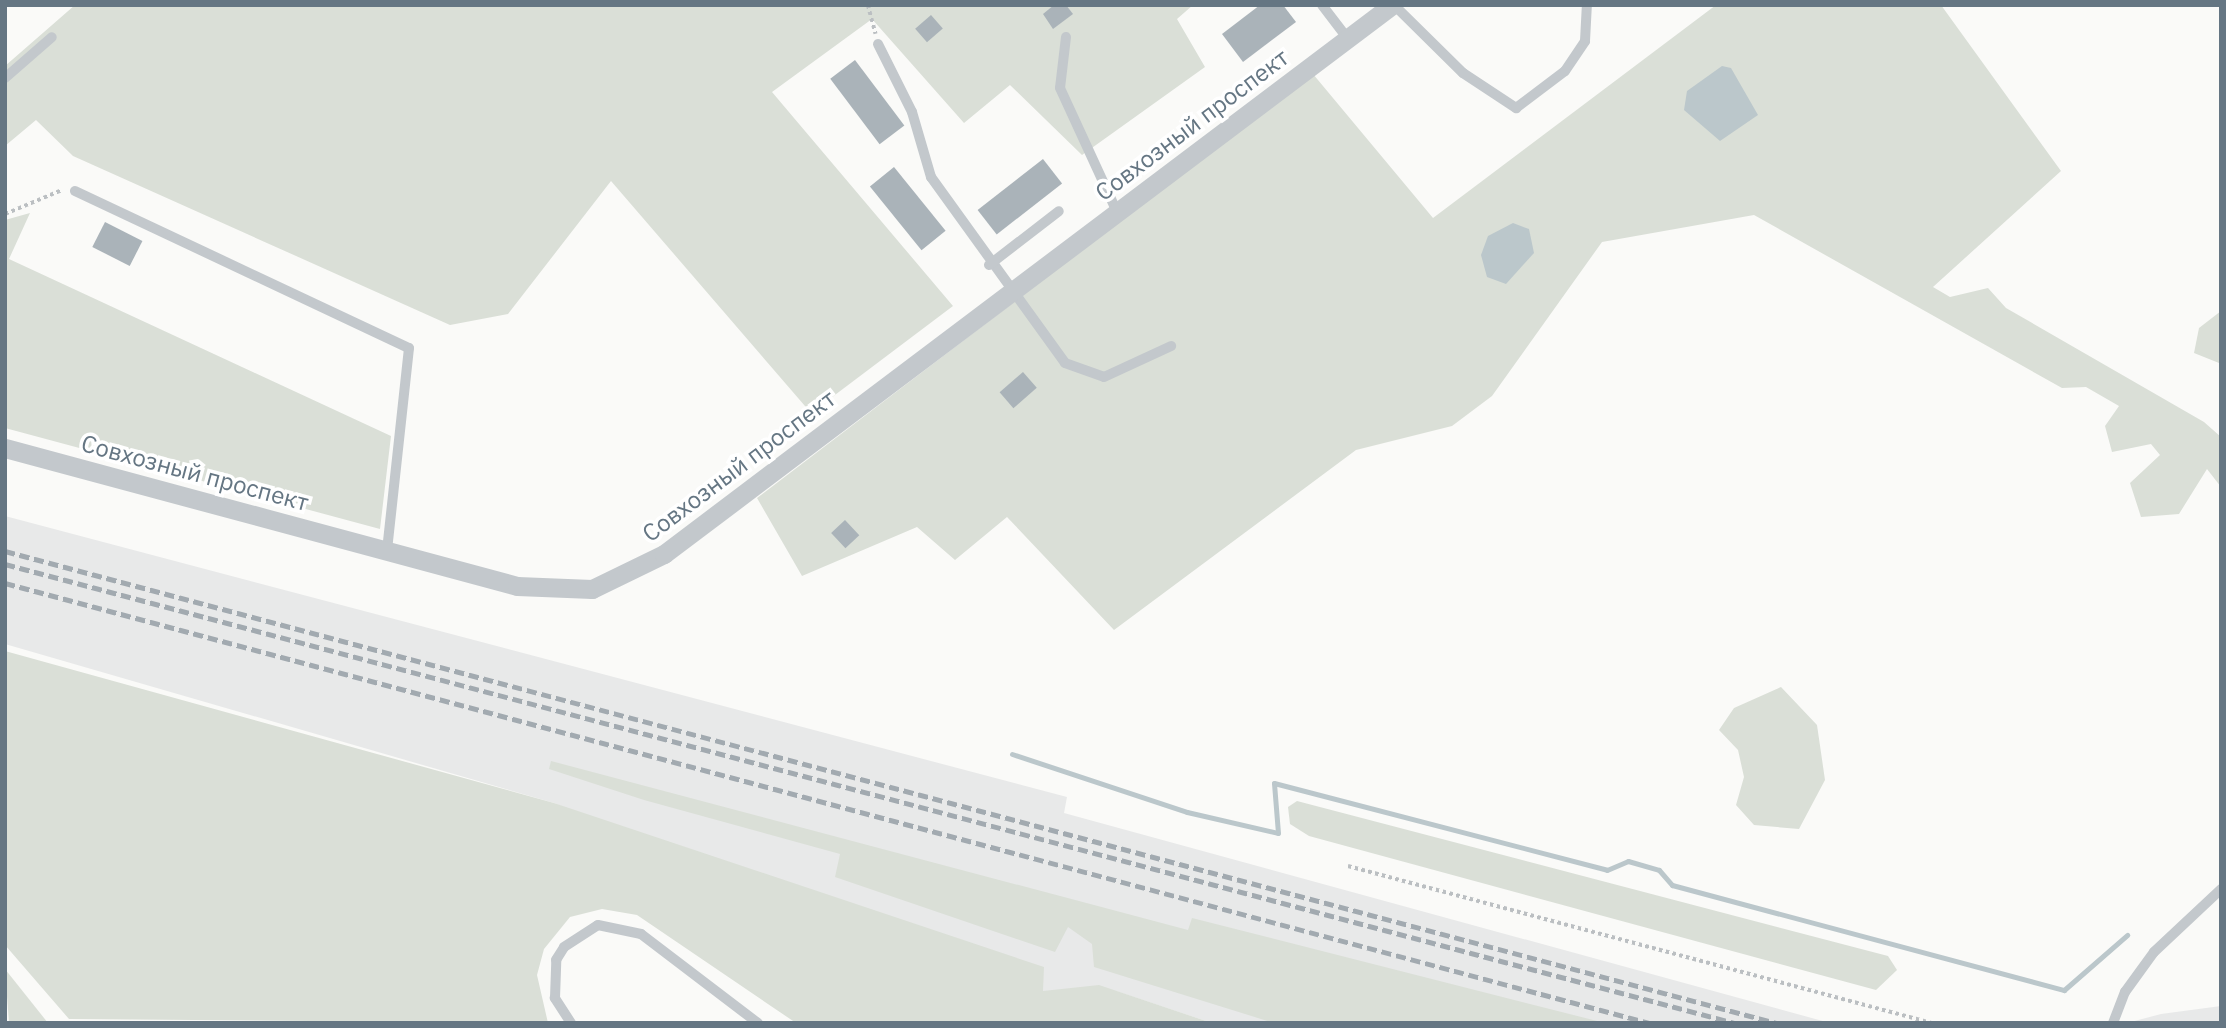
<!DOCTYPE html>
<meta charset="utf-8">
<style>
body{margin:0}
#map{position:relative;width:2226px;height:1028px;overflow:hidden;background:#fafaf8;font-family:"IBM Plex Sans",sans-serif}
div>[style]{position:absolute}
.built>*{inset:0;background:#e8e9e9}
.green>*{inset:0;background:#dadfd7}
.water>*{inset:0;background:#bbc7cb}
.stream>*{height:5px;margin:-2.5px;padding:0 2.5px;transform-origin:2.5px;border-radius:2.5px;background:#bbc7cb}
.building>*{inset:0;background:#aab3b9;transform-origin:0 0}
.path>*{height:3.5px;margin-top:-1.75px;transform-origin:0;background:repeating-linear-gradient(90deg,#bbbfc2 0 3.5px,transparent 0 7px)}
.service>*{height:10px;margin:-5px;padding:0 5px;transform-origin:5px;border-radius:5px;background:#c3c8cc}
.minor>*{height:19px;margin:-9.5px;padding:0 9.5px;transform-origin:9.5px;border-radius:9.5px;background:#c3c8cc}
.rail>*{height:5px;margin-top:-2.5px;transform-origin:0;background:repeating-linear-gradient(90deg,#a2aab0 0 10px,transparent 0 15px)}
span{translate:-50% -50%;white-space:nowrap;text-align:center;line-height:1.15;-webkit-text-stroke:7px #fff;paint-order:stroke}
.street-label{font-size:24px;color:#657683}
.frame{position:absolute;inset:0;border:7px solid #657683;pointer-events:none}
</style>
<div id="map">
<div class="built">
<i style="clip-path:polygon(5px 516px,1067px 797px,1064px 813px,1830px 1023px,1212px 1023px,1116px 991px,1083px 1013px,554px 803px,5px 644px)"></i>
<i style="clip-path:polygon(2221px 1006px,2221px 1023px,2127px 1023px,2161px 1014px)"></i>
</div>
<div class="green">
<i style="clip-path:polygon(75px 5px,1193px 5px,1177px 19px,1205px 67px,1082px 155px,1010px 85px,964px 123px,872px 19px,772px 92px,953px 306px,811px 413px,611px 181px,508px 314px,450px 325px,73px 156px,36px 120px,5px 146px,5px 66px)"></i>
<i style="clip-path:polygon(1716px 5px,1941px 5px,2061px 171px,1933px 287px,1950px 297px,1988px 288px,2006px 308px,2204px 422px,2221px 437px,2221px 487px,2207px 469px,2179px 514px,2141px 517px,2130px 483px,2160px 455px,2151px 444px,2112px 452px,2105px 426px,2119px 406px,2086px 387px,2062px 388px,1754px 215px,1602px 242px,1492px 396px,1452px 426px,1356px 450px,1114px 630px,1007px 517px,955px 560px,917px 527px,802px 576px,757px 498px,1313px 74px,1433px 218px)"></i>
<i style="clip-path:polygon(30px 213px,9px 259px,391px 436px,380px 529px,5px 428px,5px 220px)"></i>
<i style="clip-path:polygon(2221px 311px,2221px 362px,2219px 363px,2194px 353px,2199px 328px)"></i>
<i style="clip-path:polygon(5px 651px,554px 803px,1044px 967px,1043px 991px,1099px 985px,1212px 1023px,796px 1023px,637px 915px,602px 909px,570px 917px,544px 949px,537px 975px,548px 1023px,69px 1019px,5px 945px)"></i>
<i style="clip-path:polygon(1781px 687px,1817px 725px,1825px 780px,1799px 829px,1754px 825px,1736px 805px,1744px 777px,1738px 750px,1719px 730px,1734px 708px)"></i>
<i style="clip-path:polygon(551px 761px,1188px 930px,1192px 918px,1605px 1023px,1274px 1023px,1094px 967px,1092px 944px,1068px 927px,1055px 952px,835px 877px,840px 854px,644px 800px,549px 769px)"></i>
<i style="clip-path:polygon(1297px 801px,1888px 956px,1897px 970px,1876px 990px,1309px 836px,1290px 824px,1288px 807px)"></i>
<i style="clip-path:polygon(5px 969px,48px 1023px,9px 1023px)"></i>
</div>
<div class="water">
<i style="clip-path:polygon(1722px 66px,1731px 68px,1758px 115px,1720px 141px,1684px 110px,1687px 91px)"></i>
<i style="clip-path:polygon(1513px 223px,1529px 229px,1534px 253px,1506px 284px,1487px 277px,1481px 255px,1488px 236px)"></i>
</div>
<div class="stream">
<i style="left:1012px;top:754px;width:184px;rotate:18.3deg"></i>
<i style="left:1187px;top:812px;width:93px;rotate:13deg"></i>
<i style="left:1278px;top:833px;width:50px;rotate:-94.6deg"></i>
<i style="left:1274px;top:783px;width:344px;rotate:14.6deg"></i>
<i style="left:1607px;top:870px;width:23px;rotate:-23deg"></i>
<i style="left:1628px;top:861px;width:32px;rotate:16deg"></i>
<i style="left:1659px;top:870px;width:20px;rotate:49deg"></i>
<i style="left:1672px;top:885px;width:406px;rotate:15deg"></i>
<i style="left:2064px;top:990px;width:84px;rotate:-41.1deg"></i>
</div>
<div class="building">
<i style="clip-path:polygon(1054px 5px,1066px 5px,1073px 14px,1053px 29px,1043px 14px)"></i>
<i style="clip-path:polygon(1260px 5px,1283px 5px,1296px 22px,1243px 62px,1222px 34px)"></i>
<i style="left:931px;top:15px;width:18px;height:21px;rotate:49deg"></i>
<i style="left:855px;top:60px;width:82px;height:31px;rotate:53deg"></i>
<i style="left:1043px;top:159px;width:31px;height:83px;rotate:52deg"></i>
<i style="left:894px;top:167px;width:82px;height:31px;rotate:51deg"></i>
<i style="left:105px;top:222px;width:42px;height:28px;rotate:27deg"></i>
<i style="left:1023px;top:372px;width:21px;height:31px;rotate:49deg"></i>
<i style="left:845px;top:520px;width:21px;height:19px;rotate:47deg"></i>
</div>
<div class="path">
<i style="left:868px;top:5px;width:30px;rotate:75deg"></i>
<i style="left:5px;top:214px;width:62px;rotate:-22.8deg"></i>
<i style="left:1348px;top:866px;width:605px;rotate:15.05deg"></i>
</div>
<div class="service">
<i style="left:1322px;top:5px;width:43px;rotate:52.6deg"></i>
<i style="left:1394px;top:5px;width:97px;rotate:44.6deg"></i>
<i style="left:1463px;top:73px;width:64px;rotate:33.4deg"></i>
<i style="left:1516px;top:108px;width:61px;rotate:-37.1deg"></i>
<i style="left:1565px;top:71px;width:36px;rotate:-56deg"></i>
<i style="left:1585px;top:41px;width:36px;rotate:-87deg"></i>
<i style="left:1066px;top:37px;width:51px;rotate:96.7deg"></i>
<i style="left:1060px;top:88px;width:136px;rotate:65.3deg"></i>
<i style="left:878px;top:44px;width:76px;rotate:63.4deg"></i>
<i style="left:912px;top:112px;width:68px;rotate:73.7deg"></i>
<i style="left:931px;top:177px;width:229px;rotate:54.2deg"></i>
<i style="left:1065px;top:363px;width:41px;rotate:19.7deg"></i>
<i style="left:1104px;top:377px;width:74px;rotate:-24.8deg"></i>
<i style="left:5px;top:78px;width:62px;rotate:-41.1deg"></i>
<i style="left:75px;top:191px;width:369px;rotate:25.2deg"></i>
<i style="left:409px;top:348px;width:203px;rotate:96.2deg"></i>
<i style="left:989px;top:265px;width:88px;rotate:-37.6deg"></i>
<i style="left:571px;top:1023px;width:30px;rotate:-123deg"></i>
<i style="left:555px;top:998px;width:38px;rotate:-88deg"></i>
<i style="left:556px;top:960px;width:15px;rotate:-58deg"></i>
<i style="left:564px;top:947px;width:40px;rotate:-32.9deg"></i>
<i style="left:598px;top:925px;width:44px;rotate:11.8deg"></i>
<i style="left:641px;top:934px;width:147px;rotate:37.3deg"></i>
<i style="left:2113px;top:1023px;width:33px;rotate:-69deg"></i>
<i style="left:2125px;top:992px;width:49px;rotate:-54.1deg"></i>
<i style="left:2154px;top:952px;width:92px;rotate:-43.2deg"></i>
</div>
<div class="minor">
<i style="left:5px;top:448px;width:530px;rotate:15.08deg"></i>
<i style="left:517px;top:586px;width:75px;rotate:2.3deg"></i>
<i style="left:592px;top:589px;width:80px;rotate:-25.9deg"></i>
<i style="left:664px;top:554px;width:912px;rotate:-37.02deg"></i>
</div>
<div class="rail">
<i style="left:5px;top:551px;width:1834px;rotate:14.92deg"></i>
<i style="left:5px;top:564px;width:1790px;rotate:14.86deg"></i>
<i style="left:5px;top:583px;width:1702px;rotate:14.98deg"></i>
</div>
<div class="street-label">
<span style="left:1192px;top:125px;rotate:-37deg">Совхозный проспект</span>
<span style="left:739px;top:466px;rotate:-37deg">Совхозный проспект</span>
<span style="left:195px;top:473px;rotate:15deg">Совхозный проспект</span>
</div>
<div class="frame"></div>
</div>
